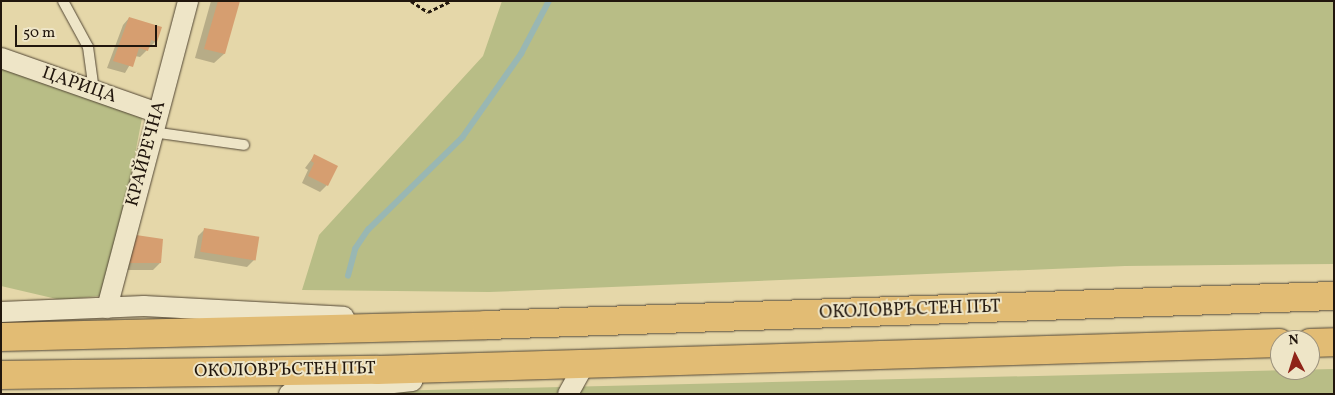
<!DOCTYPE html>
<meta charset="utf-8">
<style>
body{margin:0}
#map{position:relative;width:1335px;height:395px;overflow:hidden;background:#e5d7a9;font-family:Vollkorn,serif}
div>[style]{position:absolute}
.green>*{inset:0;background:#b8bd86}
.shadow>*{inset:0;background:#0003}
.stream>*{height:5.5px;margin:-2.75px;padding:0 2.75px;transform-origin:2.75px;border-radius:2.75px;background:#99b7b3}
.building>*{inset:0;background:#d69e70;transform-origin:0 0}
.path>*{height:3px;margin-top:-1.5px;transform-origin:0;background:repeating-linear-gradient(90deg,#21160d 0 4px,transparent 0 6.5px)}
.roads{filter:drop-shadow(0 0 1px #524634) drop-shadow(0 0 1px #524634)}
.service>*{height:10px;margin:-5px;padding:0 5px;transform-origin:5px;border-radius:5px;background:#eee5c7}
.minor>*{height:20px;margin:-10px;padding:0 10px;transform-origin:10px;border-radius:10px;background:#eee5c7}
.trunk>*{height:28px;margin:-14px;padding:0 14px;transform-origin:14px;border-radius:14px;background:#e2bc74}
span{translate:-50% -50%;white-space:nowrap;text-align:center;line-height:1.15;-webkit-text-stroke:4px #eee5c7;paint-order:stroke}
.street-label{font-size:18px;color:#21160d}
.frame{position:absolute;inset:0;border:2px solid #21160d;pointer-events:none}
.north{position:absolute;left:1270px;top:330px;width:50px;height:50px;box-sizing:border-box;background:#eee5c7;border:1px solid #9c927d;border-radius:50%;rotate:355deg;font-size:14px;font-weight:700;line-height:20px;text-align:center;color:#21160d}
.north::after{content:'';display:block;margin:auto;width:18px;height:22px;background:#8f2418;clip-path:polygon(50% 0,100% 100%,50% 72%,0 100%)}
.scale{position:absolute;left:15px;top:25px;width:142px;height:22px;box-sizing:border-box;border:2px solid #21160d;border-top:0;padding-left:6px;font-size:15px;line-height:18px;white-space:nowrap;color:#21160d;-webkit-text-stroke:4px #eee5c7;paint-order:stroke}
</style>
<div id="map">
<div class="green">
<i style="clip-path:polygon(502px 1px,1334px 1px,1334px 264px,1125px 266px,489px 292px,302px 290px,319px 235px,483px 56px)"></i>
<i style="clip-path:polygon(1px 66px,142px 118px,108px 295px,61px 300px,1px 286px)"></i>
<i style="clip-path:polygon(1334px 369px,1334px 394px,384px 394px,386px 391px)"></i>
</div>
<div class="shadow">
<i style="clip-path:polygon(211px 1px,238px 1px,224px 54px,214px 63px,195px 58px)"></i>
<i style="clip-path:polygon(129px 18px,156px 41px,140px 57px,135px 56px,125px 73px,107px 68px,123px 25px)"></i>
<i style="clip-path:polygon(314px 156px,327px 185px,320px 192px,302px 183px,308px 170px,305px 168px)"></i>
<i style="clip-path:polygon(205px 229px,254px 260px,247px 267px,194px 258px,198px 236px)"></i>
<i style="clip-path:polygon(130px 243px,160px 263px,153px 270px,120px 270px)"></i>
</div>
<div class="stream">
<i style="left:348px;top:276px;width:28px;rotate:-75deg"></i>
<i style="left:355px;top:249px;width:23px;rotate:-56deg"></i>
<i style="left:368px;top:230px;width:132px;rotate:-44.4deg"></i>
<i style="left:462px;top:138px;width:103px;rotate:-54.9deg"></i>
<i style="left:521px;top:54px;width:60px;rotate:-62.2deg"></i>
</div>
<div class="building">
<i style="clip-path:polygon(218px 1px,240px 1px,225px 54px,204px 49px)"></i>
<i style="clip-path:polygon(129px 17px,162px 27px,157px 42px,151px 40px,148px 51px,139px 48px,133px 67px,113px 61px)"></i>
<i style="clip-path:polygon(314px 154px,338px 166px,328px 186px,308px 176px,314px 163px,311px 161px)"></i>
<i style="left:204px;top:228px;width:56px;height:24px;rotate:9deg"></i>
<i style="clip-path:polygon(136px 235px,163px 239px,161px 263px,125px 263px)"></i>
</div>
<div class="path">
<i style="left:411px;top:1px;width:20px;rotate:33deg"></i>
<i style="left:428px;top:12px;width:25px;rotate:-26deg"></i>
</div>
<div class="roads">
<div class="service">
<i style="left:63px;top:1px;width:52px;rotate:61.5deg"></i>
<i style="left:88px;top:47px;width:44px;rotate:82.2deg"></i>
<i style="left:152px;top:132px;width:93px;rotate:8deg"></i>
</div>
<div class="minor">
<i style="left:1px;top:58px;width:166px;rotate:19.3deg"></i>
<i style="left:107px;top:308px;width:318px;rotate:-75.2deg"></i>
<i style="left:1px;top:312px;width:143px;rotate:-2.4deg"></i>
<i style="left:144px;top:306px;width:200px;rotate:3.1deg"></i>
<i style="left:289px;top:394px;width:124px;rotate:-6deg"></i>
<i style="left:568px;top:394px;width:35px;rotate:-61deg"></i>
</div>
<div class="trunk">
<i style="left:1px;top:337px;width:485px;rotate:-1.4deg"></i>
<i style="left:486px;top:325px;width:848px;rotate:-1.96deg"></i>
<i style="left:1310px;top:343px;width:24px;rotate:-2deg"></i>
<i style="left:1px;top:375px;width:376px;rotate:-0.8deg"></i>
<i style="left:377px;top:370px;width:903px;rotate:-1.71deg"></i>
</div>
</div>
<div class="street-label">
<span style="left:79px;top:86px;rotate:19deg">ЦАРИЦА</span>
<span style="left:147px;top:154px;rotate:-75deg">КРАЙРЕЧНА</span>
<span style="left:910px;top:311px;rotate:-2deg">ОКОЛОВРЪСТЕН ПЪТ</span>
<span style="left:285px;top:371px;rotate:-1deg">ОКОЛОВРЪСТЕН ПЪТ</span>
</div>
<div class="frame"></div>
<div class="north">N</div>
<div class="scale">50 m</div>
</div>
